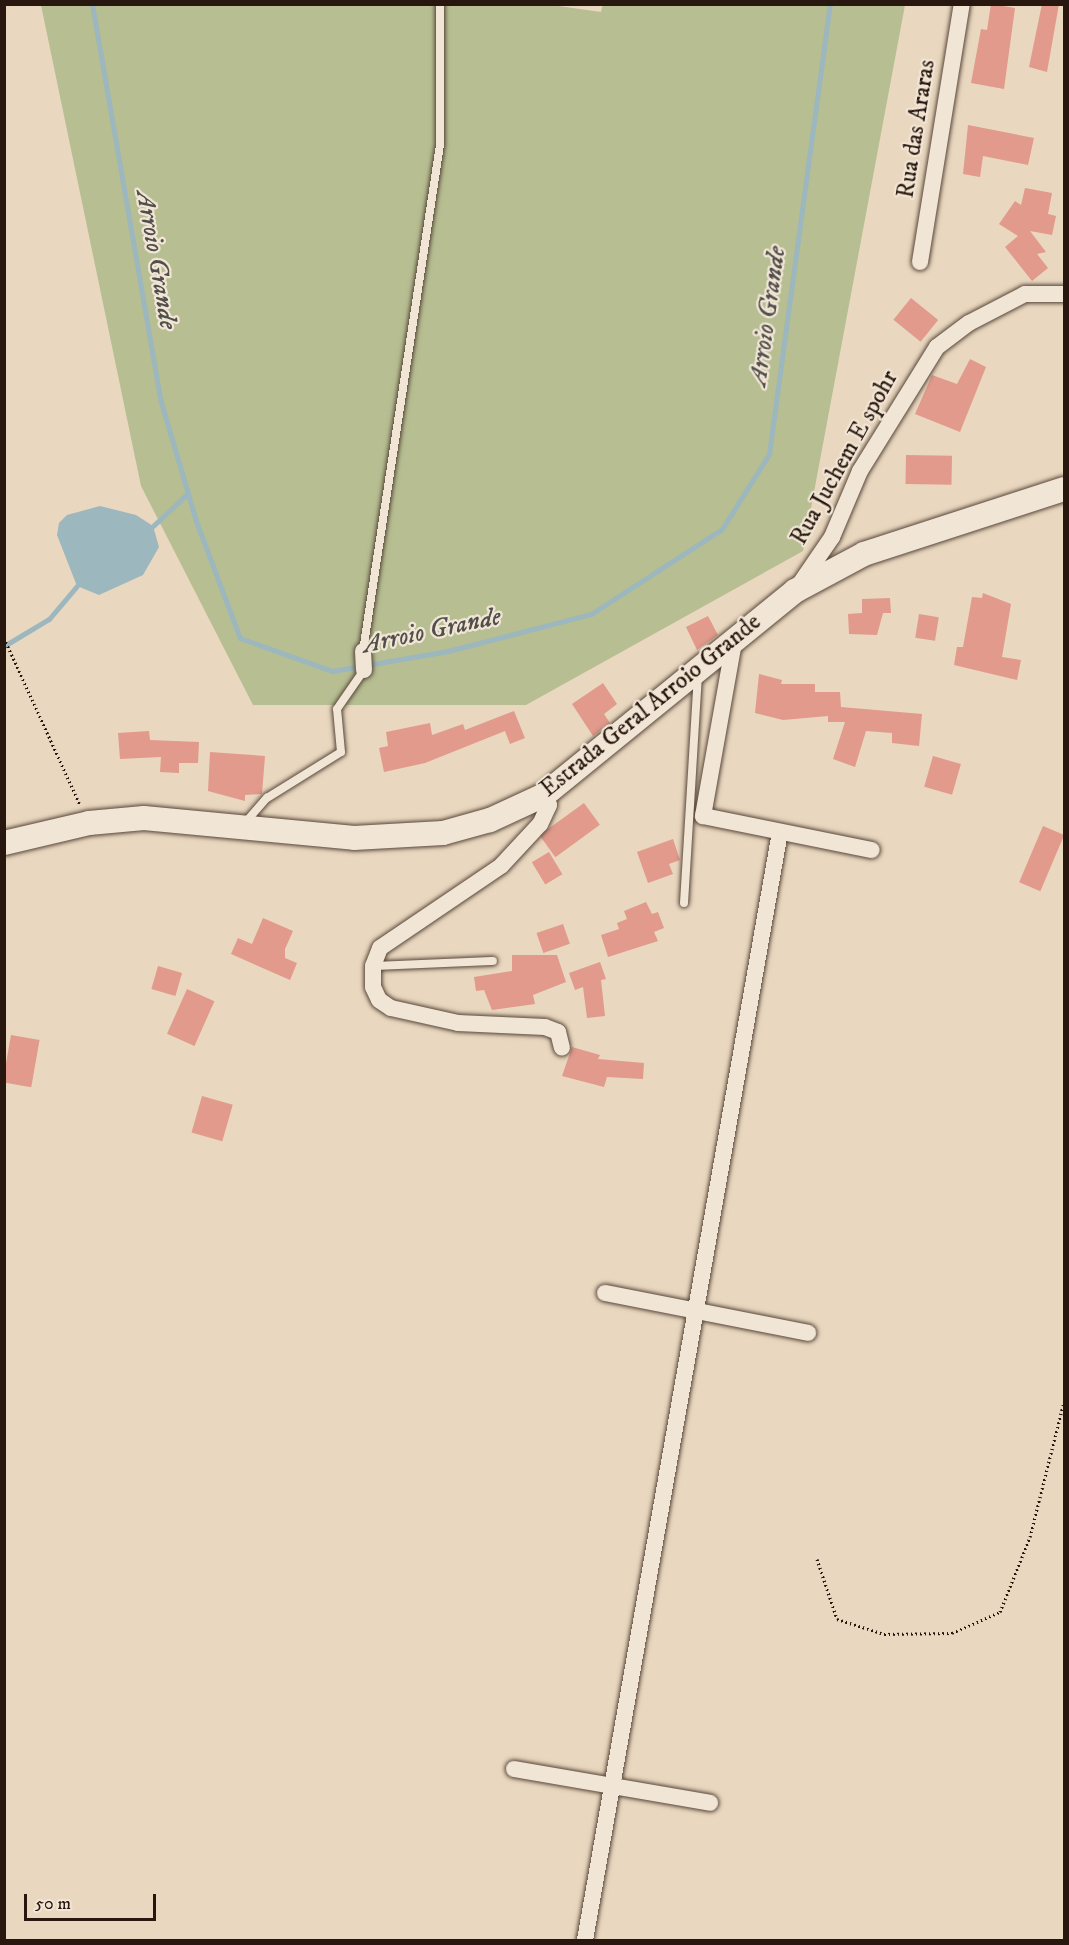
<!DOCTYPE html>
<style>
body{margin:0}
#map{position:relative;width:1069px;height:1945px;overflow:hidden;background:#e9d7bf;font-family:"IM FELL DW Pica",serif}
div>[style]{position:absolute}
.green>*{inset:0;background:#b6be92}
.water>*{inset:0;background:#9cb7bd}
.stream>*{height:5px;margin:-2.5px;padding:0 2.5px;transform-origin:2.5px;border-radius:2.5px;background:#9cb7bd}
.building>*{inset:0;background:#e19a8b;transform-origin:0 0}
.path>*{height:3px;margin-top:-1.5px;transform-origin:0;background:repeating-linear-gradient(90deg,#28170e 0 1.5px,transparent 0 4.5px)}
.roads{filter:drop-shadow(0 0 2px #58473a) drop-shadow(0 0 2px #58473a)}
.service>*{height:8px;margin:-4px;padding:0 4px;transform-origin:4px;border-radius:4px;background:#f1e5d5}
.minor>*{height:16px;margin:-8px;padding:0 8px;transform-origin:8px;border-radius:8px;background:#f1e5d5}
.secondary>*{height:24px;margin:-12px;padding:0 12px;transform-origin:12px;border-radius:12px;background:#f1e5d5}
span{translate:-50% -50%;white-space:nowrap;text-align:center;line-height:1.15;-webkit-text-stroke:4.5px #f1e5d5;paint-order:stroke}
.street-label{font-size:24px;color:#28170e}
.water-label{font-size:26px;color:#514f4b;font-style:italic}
.frame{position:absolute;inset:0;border:6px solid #28170e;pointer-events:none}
.scale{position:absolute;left:24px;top:1894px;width:132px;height:27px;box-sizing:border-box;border:3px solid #28170e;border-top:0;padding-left:8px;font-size:18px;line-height:21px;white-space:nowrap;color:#28170e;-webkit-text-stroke:4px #f1e5d5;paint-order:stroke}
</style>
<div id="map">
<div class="green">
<i style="clip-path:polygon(544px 4px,601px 12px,603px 4px,905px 5px,803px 551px,526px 705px,253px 705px,141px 486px,41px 5px)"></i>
</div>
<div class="water">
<i style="clip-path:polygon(100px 506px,136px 515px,153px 526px,159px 547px,143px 575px,99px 595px,77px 586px,57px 535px,59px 523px,67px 515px)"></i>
</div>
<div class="stream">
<i style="left:92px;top:4px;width:404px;rotate:80.2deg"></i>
<i style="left:161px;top:402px;width:124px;rotate:73.6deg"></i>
<i style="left:196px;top:521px;width:125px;rotate:69.4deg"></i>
<i style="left:240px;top:638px;width:98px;rotate:19.7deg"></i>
<i style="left:332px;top:671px;width:118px;rotate:-9.8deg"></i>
<i style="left:448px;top:651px;width:148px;rotate:-14.5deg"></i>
<i style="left:591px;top:614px;width:156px;rotate:-33deg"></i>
<i style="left:722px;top:529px;width:89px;rotate:-57.9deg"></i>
<i style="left:769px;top:454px;width:454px;rotate:-82.3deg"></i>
<i style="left:153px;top:526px;width:48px;rotate:-43.3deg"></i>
<i style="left:4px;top:646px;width:52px;rotate:-31deg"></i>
<i style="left:49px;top:619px;width:43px;rotate:-49.7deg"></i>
</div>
<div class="building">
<i style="clip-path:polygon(991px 4px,1015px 8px,1004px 89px,971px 83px,981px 29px,987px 30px)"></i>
<i style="clip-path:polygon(1042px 4px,1059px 4px,1047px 72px,1029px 67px)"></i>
<i style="clip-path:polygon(968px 125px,1034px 138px,1028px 165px,983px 156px,980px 177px,963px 174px)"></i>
<i style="clip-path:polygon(1025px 188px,1052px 193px,1048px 214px,1056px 216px,1052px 235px,1030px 231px,1046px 252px,1037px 254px,1048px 268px,1032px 281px,1005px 247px,1018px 236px,999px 224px,1015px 201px,1021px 205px)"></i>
<i style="left:911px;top:298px;width:35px;height:28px;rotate:39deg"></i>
<i style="clip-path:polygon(970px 359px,986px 367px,960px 432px,915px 414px,932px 375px,957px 384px)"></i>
<i style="left:906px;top:455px;width:46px;height:29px;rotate:1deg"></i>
<i style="clip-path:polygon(983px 593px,1011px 604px,1002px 657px,1021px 660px,1017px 680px,954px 665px,957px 647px,963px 647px,972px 597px,982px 598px)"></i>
<i style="clip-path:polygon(890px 598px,891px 613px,883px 613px,877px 635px,849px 634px,848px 614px,862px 613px,862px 599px)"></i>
<i style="left:919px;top:614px;width:20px;height:24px;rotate:9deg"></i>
<i style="clip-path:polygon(708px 616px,718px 635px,697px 650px,686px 627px)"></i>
<i style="clip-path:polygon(759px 674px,782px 680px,781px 684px,815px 684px,815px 692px,840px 692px,841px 707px,922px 714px,919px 746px,892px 743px,892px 733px,866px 731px,855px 767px,833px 759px,845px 722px,828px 722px,828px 716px,783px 720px,755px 713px)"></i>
<i style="clip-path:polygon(603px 683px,617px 704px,604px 714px,610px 723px,593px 736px,572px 704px)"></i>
<i style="clip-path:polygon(514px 711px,525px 738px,510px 744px,505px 731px,425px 763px,384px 772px,379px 748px,388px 746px,386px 732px,430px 723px,432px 735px,463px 724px,465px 730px)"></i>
<i style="clip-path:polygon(149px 731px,150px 740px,199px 742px,198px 763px,179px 763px,179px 773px,160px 772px,161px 757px,120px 759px,118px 733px)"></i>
<i style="clip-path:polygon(210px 752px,265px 756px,262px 794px,245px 795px,245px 801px,208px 791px)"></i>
<i style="left:933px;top:756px;width:29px;height:32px;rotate:16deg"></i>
<i style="left:584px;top:803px;width:27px;height:55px;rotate:54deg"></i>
<i style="left:1043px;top:826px;width:23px;height:61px;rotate:23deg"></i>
<i style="clip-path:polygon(673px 839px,680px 860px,669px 864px,673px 874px,648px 883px,637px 852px)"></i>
<i style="left:549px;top:852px;width:26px;height:20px;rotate:59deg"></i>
<i style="clip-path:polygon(646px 902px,652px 914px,658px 912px,664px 928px,654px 932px,658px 941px,608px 957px,601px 935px,619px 929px,617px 923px,627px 919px,624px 911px)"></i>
<i style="clip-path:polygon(263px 918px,293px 931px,285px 949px,285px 958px,297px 963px,290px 980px,231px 954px,238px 938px,252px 944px)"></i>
<i style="left:563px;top:924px;width:21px;height:28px;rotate:71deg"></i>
<i style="clip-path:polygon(512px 955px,557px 955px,566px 982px,533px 995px,535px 1004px,492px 1010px,484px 990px,476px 991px,474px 977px,512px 971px)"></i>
<i style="clip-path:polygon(600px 962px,606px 979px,601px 980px,605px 1016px,587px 1018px,583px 987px,575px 990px,569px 973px)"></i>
<i style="left:158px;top:966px;width:25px;height:24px;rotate:16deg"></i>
<i style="left:187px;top:989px;width:30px;height:49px;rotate:24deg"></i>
<i style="left:11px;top:1035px;width:29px;height:48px;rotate:10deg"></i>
<i style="clip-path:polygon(572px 1047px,600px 1055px,598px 1059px,644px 1063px,643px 1079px,607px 1077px,604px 1087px,562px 1076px)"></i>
<i style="left:202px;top:1096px;width:32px;height:38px;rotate:16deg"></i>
</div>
<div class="path">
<i style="left:4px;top:638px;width:183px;rotate:65.5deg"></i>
<i style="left:817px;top:1559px;width:63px;rotate:71.6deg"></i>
<i style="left:837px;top:1619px;width:49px;rotate:17.7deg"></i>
<i style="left:884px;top:1634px;width:68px;rotate:-0.8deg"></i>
<i style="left:952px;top:1633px;width:52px;rotate:-23.6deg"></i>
<i style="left:1000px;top:1612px;width:81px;rotate:-68.2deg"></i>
<i style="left:1030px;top:1537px;width:139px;rotate:-75.9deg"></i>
</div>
<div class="roads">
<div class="service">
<i style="left:363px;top:651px;width:512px;rotate:-81.35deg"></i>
<i style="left:440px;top:145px;width:141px;rotate:-90deg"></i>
<i style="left:244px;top:824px;width:35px;rotate:-49deg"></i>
<i style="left:267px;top:798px;width:87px;rotate:-31.9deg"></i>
<i style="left:341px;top:752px;width:43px;rotate:-95.3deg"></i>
<i style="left:337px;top:709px;width:47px;rotate:-55.3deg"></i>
<i style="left:684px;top:903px;width:228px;rotate:-86.5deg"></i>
<i style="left:373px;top:966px;width:120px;rotate:-2.4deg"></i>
</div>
<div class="minor">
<i style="left:920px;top:262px;width:261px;rotate:-80.8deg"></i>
<i style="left:797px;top:588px;width:62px;rotate:-55.5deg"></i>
<i style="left:832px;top:537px;width:72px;rotate:-67deg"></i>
<i style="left:860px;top:471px;width:146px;rotate:-58.2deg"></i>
<i style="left:937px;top:347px;width:40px;rotate:-37deg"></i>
<i style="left:969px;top:323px;width:63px;rotate:-27.4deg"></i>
<i style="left:1025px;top:294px;width:39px"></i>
<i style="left:734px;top:642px;width:177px;rotate:100.1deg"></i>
<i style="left:703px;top:816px;width:172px;rotate:11.4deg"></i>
<i style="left:363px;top:651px;width:19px;rotate:87deg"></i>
<i style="left:544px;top:795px;width:11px;rotate:63deg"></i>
<i style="left:549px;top:805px;width:21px;rotate:115deg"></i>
<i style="left:540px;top:824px;width:57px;rotate:132.9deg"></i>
<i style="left:501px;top:866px;width:146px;rotate:145.9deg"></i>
<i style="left:380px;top:948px;width:19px;rotate:111deg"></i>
<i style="left:373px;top:966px;width:21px;rotate:90deg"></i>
<i style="left:373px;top:987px;width:14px;rotate:65deg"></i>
<i style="left:379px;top:1000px;width:14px;rotate:34deg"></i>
<i style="left:391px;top:1008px;width:69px;rotate:12.6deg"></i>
<i style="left:458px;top:1023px;width:87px;rotate:2.6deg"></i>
<i style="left:545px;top:1027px;width:14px;rotate:21deg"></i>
<i style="left:558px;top:1032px;width:16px;rotate:76deg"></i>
<i style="left:605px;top:1293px;width:207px;rotate:11.1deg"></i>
<i style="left:514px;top:1769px;width:199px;rotate:9.8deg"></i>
<i style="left:585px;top:1940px;width:1125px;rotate:-80.02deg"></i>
</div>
<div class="secondary">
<i style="left:4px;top:843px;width:87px;rotate:-13.2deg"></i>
<i style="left:89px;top:823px;width:55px;rotate:-5.2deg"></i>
<i style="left:144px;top:818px;width:211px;rotate:5.4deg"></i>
<i style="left:354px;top:838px;width:89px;rotate:-3.2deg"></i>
<i style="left:443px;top:833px;width:49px;rotate:-15.5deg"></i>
<i style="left:490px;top:820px;width:60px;rotate:-24.8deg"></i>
<i style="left:544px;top:795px;width:323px;rotate:-39.1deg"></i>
<i style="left:795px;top:591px;width:78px;rotate:-28.2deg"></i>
<i style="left:864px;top:554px;width:210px;rotate:-18deg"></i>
</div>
</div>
<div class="street-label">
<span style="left:917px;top:129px;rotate:-81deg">Rua das Araras</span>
<span style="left:845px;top:458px;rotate:-61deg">Rua Juchem E spohr</span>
<span style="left:651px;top:706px;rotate:-39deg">Estrada Geral Arroio Grande</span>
</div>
<div class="water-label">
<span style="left:156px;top:260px;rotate:80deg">Arroio Grande</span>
<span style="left:768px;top:316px;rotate:-82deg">Arroio Grande</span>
<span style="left:432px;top:631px;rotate:-12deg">Arroio Grande</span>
</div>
<div class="frame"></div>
<div class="scale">50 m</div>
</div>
